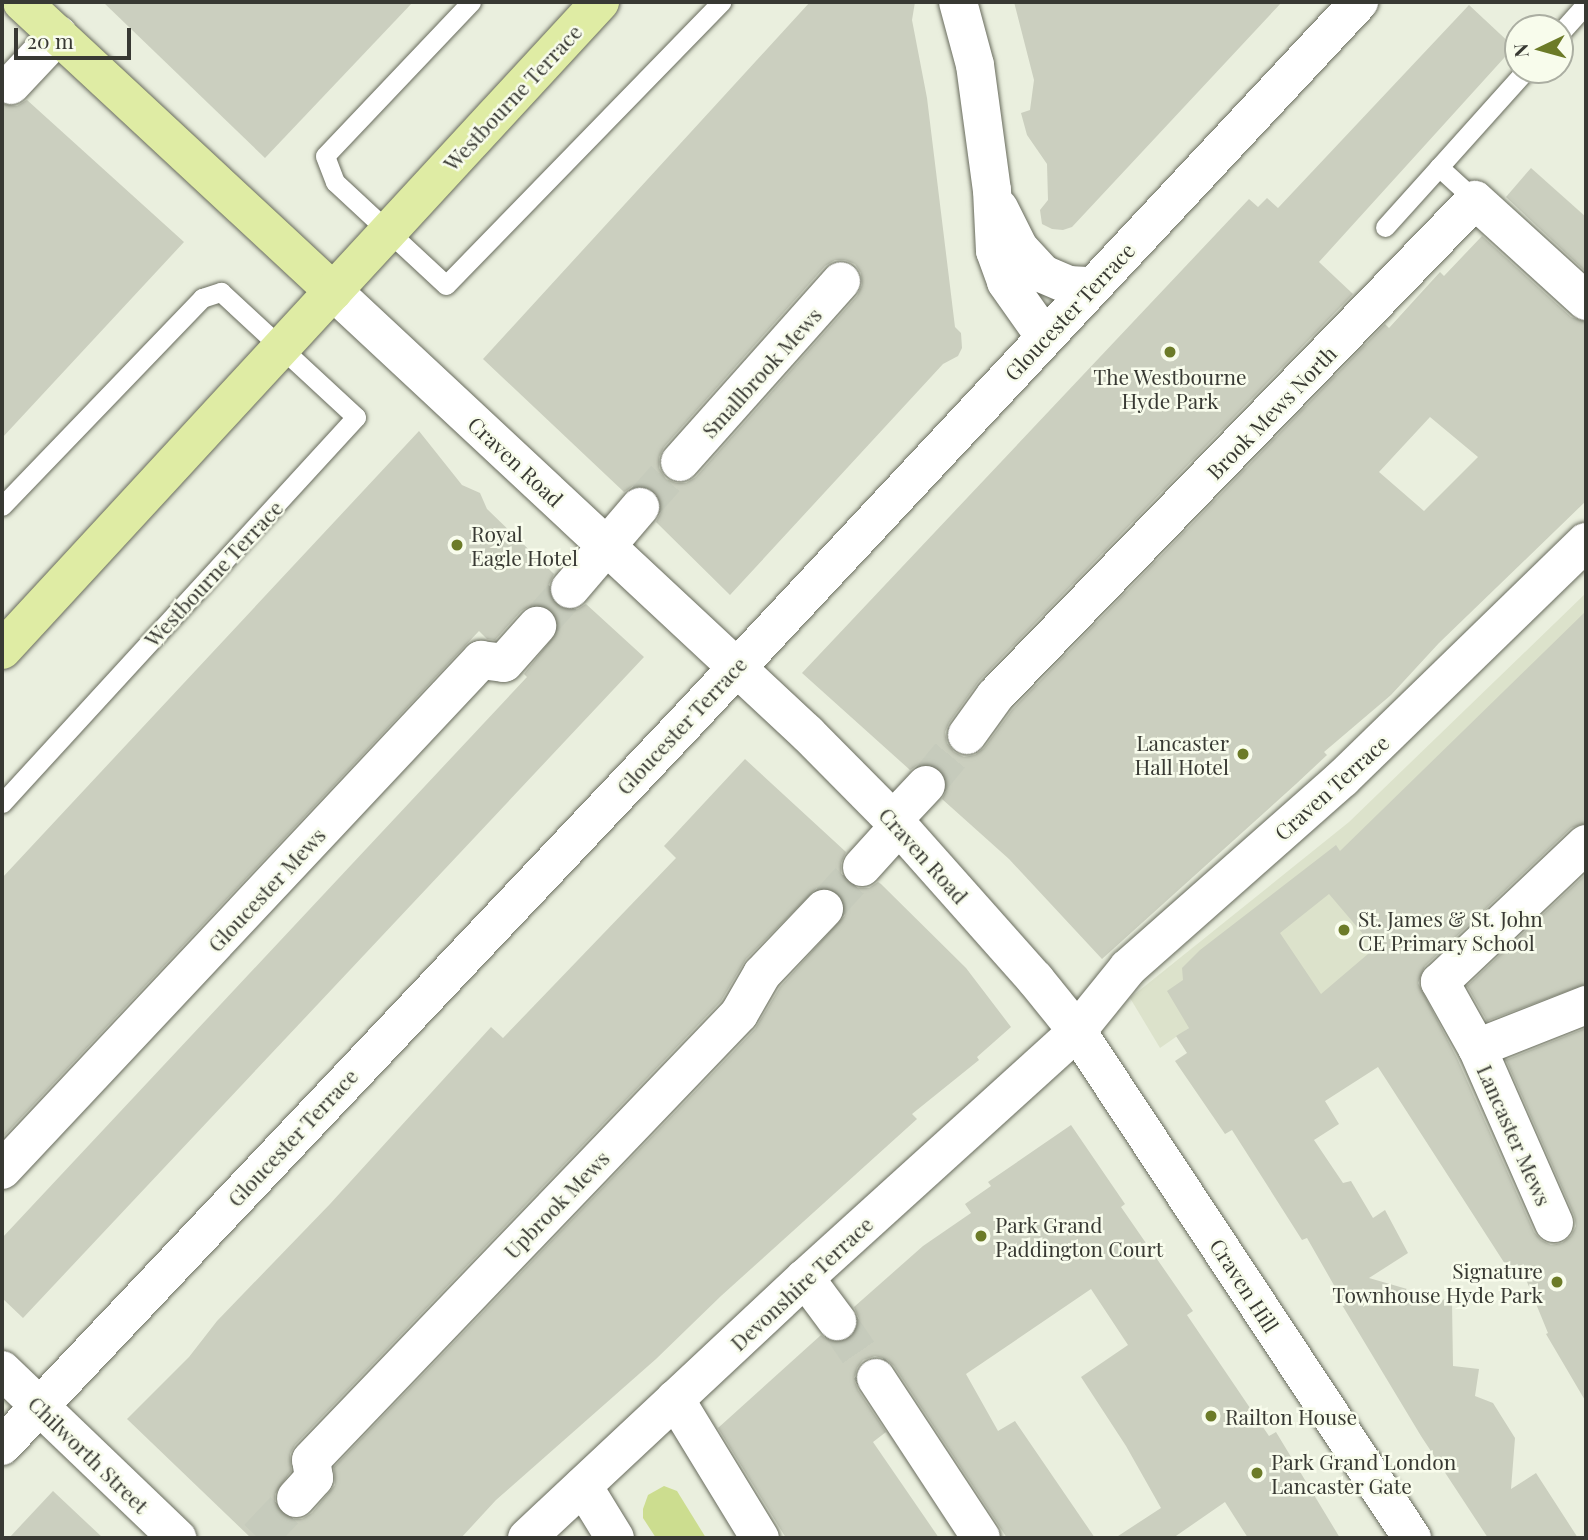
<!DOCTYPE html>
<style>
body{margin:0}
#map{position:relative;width:1588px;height:1540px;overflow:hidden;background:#eaefde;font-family:"Playfair Display",serif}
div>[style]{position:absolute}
.built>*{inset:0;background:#dce2cb}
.green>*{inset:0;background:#ccdd8f}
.building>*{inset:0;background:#cbcfbf}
.street-tunnel>*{height:38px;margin-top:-19px;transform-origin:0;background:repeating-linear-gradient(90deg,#c6cbbc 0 38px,transparent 0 57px)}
.roads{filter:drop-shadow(0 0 2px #686b5d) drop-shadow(0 0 2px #686b5d)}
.lane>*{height:19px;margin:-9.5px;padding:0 9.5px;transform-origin:9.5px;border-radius:9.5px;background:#fff}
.street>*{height:38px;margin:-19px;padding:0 19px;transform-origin:19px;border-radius:19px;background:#fff}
.secondary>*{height:38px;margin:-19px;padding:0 19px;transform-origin:19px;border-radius:19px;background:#fff}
.primary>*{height:38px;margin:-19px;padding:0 19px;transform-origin:19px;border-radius:19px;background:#dfeca4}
.dots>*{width:19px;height:19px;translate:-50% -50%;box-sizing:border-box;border:4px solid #f8fcec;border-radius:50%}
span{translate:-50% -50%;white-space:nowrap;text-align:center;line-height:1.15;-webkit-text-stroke:5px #f8fcec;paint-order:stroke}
.street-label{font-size:21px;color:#383933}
.poi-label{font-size:21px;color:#383933}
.left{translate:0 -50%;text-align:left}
.right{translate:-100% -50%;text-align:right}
.frame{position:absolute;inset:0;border:4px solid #383933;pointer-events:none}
.north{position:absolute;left:1504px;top:14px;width:70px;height:70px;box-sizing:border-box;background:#f8fcec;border:2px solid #abaea2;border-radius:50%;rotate:265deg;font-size:19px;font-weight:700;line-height:28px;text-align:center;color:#383933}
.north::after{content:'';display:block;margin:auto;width:24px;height:32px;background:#6c7b28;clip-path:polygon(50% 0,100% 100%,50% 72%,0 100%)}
.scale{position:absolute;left:14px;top:28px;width:117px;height:32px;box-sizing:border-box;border:4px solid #383933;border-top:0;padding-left:9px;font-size:21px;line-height:24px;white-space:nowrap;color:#383933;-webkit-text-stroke:5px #f8fcec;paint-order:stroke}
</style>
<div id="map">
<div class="built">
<i style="clip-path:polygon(1586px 593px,1586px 716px,1388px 905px,1431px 956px,1346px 1034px,1294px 955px,1160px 1048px,1130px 998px,1349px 822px)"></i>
</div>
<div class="green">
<i style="clip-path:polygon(664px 1486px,677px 1491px,706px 1538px,656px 1538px,643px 1518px,643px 1509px,648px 1495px)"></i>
</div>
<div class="building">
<i style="clip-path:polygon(103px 2px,413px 2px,265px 158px)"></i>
<i style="clip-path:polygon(evenodd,810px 2px,915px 2px,912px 20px,927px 98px,955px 327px,961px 333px,962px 348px,958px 356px,943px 364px,730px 595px,656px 522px,662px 510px,661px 500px,655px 491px,643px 485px,633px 486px,624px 492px,483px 359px,810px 2px,835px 260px,845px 260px,855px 264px,861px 273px,862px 285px,857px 296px,696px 477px,686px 483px,676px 483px,666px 479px,659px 468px,659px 457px,664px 447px,825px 266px,835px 260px)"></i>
<i style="clip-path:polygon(1014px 2px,1282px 2px,1072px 227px,1063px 230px,1052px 229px,1042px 224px,1040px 210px,1048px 200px,1047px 164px,1027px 135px,1021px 113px,1030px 110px,1034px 80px)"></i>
<i style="clip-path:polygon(evenodd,1469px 5px,1514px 47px,1319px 262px,1353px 294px,979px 681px,949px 723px,945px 732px,947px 743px,954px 752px,964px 757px,975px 755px,984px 748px,1012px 710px,1385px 324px,1389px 328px,1440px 272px,1444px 276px,1482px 236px,1571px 317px,1586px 322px,1586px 501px,1439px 643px,1391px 695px,1324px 752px,1327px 755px,1296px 784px,1102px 959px,1009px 859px,942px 799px,947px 789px,947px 779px,941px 770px,930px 764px,919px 764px,910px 770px,802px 673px,1249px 199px,1258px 207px,1267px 198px,1278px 208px,1469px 5px,1430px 417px,1478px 457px,1424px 511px,1379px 472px,1430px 417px)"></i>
<i style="clip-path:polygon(27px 100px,184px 242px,2px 438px,2px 104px,17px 106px)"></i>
<i style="clip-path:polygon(1531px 168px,1586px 217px,1586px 272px,1506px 197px)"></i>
<i style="clip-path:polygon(419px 431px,462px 485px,480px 493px,487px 509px,554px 574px,548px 586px,550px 597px,555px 605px,567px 611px,578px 609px,586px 604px,644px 657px,23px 1318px,2px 1298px,2px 1238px,527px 677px,524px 674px,558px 631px,557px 619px,551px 609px,541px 605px,530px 606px,521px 611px,495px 640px,487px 639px,479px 631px,2px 1138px,2px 878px)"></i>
<i style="clip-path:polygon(evenodd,1586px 611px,1586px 823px,1571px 828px,1425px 966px,1418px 983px,1457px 1058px,1534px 1232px,1541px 1240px,1551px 1245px,1562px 1243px,1571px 1236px,1576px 1226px,1574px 1215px,1506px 1060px,1586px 1028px,1586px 1402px,1546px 1334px,1548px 1333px,1525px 1277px,1516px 1281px,1378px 1067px,1325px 1101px,1339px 1124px,1314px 1140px,1343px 1183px,1351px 1181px,1373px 1218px,1385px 1210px,1408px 1253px,1369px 1278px,1452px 1302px,1453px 1366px,1479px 1369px,1475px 1396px,1493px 1403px,1515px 1438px,1511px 1489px,1536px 1473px,1578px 1538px,1488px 1538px,1421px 1436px,1336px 1295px,1339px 1294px,1307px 1238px,1302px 1240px,1232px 1130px,1225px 1134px,1175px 1061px,1187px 1053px,1176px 1036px,1189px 1028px,1167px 991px,1183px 980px,1182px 968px,1200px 950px,1336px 845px,1340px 851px,1586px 611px,1329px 894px,1375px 948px,1321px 994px,1280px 933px,1329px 894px)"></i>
<i style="clip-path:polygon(evenodd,745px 759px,846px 852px,841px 863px,841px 873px,847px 883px,858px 888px,869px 888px,878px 882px,881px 884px,966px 968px,1011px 1027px,977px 1057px,979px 1060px,912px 1114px,917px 1119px,721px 1296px,656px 1359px,496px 1500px,461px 1538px,251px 1538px,127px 1419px,189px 1357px,217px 1321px,330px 1204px,491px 1027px,503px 1038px,676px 858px,664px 846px,745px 759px,817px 888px,828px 888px,839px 893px,845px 904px,845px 915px,780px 987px,755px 1029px,334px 1467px,335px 1485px,312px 1513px,302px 1519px,291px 1519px,282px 1515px,275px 1505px,275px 1494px,291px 1471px,290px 1454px,295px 1445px,721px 1001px,746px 959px,817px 888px)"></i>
<i style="clip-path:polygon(1586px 874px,1586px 984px,1487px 1021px,1467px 986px)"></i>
<i style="clip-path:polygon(1071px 1125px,1125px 1204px,1121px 1207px,1193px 1311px,1187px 1315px,1269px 1436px,1276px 1432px,1340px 1538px,1248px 1538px,1225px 1502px,1173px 1538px,1115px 1538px,1161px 1508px,1126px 1446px,1081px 1377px,1128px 1345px,1091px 1289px,966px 1374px,998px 1431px,1015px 1421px,1095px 1538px,1007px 1538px,894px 1366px,886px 1359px,875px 1356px,863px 1360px,857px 1368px,854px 1379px,858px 1390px,886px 1432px,873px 1442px,939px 1538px,786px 1538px,718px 1428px,821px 1335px,829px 1341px,839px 1343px,851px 1338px,857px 1330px,859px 1319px,854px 1307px,923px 1246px,971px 1213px,965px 1204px,991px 1186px,988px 1182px)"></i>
<i style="clip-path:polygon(53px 1491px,103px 1538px,9px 1538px)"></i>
</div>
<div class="street-tunnel">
<i style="left:640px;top:507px;width:60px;rotate:-48.4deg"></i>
<i style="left:537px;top:626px;width:50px;rotate:-48.3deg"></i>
<i style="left:926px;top:785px;width:65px;rotate:-50.6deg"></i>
<i style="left:824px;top:909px;width:57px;rotate:-47.9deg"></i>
<i style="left:837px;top:1321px;width:69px;rotate:55.6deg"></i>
<i style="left:258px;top:1538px;width:55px;rotate:-46.5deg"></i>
</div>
<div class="roads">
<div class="lane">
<i style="left:471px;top:2px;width:212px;rotate:133.5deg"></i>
<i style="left:325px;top:156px;width:28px;rotate:69deg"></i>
<i style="left:335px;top:182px;width:151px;rotate:42.9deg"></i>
<i style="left:446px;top:285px;width:395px;rotate:-45.8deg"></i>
<i style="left:1560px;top:33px;width:39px;rotate:-48deg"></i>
<i style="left:1475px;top:200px;width:49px;rotate:-137.5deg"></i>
<i style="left:1439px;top:167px;width:130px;rotate:-48.1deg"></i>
<i style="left:1385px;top:227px;width:81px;rotate:-48deg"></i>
<i style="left:2px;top:506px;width:289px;rotate:-46.1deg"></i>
<i style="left:202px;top:298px;width:20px;rotate:-18deg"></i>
<i style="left:221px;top:292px;width:184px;rotate:42.8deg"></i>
<i style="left:356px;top:417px;width:524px;rotate:132.52deg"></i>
</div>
<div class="street">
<i style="left:958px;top:2px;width:65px;rotate:74.9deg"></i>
<i style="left:975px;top:65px;width:126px;rotate:82.3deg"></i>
<i style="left:992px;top:190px;width:61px;rotate:87.2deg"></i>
<i style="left:995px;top:251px;width:33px;rotate:70deg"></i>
<i style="left:1006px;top:282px;width:67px;rotate:54.7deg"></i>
<i style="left:11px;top:85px;width:69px;rotate:-46.8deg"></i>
<i style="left:999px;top:208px;width:45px;rotate:63.4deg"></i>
<i style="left:1019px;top:248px;width:35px;rotate:47deg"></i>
<i style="left:1043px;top:274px;width:28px;rotate:23deg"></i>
<i style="left:1069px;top:285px;width:22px;rotate:3deg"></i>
<i style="left:680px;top:462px;width:242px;rotate:-48.3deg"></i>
<i style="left:570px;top:589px;width:108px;rotate:-49.5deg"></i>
<i style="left:967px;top:735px;width:48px;rotate:-54.3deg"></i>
<i style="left:995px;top:696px;width:690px;rotate:-45.94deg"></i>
<i style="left:1475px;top:200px;width:150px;rotate:42.3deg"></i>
<i style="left:893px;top:820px;width:48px;rotate:-46.7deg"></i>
<i style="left:862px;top:867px;width:55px;rotate:-47.9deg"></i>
<i style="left:1477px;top:1048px;width:117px;rotate:-21.5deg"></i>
<i style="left:2px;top:1170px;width:700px;rotate:-46.8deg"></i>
<i style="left:481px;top:660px;width:23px;rotate:7deg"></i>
<i style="left:504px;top:663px;width:50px;rotate:-48.3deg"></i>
<i style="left:1554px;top:1223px;width:191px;rotate:-113.7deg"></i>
<i style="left:1477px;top:1048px;width:76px;rotate:-119.3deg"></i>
<i style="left:1440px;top:982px;width:201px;rotate:-43.4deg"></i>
<i style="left:805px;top:1278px;width:54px;rotate:53.3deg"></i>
<i style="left:2px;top:1370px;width:243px;rotate:43.8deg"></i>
<i style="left:876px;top:1378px;width:191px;rotate:56.7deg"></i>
<i style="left:675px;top:1399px;width:163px;rotate:58.6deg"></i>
<i style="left:583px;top:1486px;width:61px;rotate:58.4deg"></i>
<i style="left:296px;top:1498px;width:27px;rotate:-48deg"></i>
<i style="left:314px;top:1478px;width:18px;rotate:-99deg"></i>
<i style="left:311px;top:1460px;width:618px;rotate:-46.18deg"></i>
<i style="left:739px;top:1014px;width:46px;rotate:-60.1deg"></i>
<i style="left:762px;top:974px;width:90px;rotate:-46.4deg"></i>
<i style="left:527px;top:1538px;width:381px;rotate:-43.1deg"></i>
<i style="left:805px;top:1278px;width:367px;rotate:-42.2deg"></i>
<i style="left:1077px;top:1031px;width:81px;rotate:-51deg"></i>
<i style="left:1128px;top:968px;width:286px;rotate:-41.5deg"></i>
<i style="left:1342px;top:779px;width:340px;rotate:-44.2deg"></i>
</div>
<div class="secondary">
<i style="left:333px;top:291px;width:650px;rotate:43deg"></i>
<i style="left:808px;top:734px;width:129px;rotate:45.3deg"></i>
<i style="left:899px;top:826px;width:205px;rotate:48.4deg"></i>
<i style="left:1035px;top:979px;width:67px;rotate:51.1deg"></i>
<i style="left:1077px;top:1031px;width:608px;rotate:56.55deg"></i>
<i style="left:2px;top:1446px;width:999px;rotate:-46.62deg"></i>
<i style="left:688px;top:720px;width:983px;rotate:-46.94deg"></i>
</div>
<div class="primary">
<i style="left:22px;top:2px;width:425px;rotate:42.9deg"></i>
<i style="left:2px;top:650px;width:882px;rotate:-47.3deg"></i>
</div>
</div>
<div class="dots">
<i style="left:1170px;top:352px;background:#6c7b28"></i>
<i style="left:457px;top:545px;background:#6c7b28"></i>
<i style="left:1243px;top:754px;background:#6c7b28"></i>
<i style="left:1344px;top:930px;background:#6c7b28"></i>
<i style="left:981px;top:1236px;background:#6c7b28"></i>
<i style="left:1557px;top:1282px;background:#6c7b28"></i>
<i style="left:1211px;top:1416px;background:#6c7b28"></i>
<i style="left:1257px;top:1473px;background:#6c7b28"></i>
</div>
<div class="street-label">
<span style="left:512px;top:97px;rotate:-47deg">Westbourne Terrace</span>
<span style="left:1069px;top:311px;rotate:-47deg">Gloucester Terrace</span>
<span style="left:761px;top:372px;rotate:-48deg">Smallbrook Mews</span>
<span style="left:1271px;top:412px;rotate:-46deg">Brook Mews North</span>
<span style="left:516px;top:461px;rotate:43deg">Craven Road</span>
<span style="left:213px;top:573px;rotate:-47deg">Westbourne Terrace</span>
<span style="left:681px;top:725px;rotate:-47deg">Gloucester Terrace</span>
<span style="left:1331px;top:787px;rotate:-42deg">Craven Terrace</span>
<span style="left:924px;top:855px;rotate:48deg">Craven Road</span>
<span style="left:266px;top:889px;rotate:-47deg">Gloucester Mews</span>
<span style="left:1515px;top:1135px;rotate:66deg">Lancaster Mews</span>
<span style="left:292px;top:1137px;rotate:-47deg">Gloucester Terrace</span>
<span style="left:556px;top:1204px;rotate:-46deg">Upbrook Mews</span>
<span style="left:801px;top:1283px;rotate:-43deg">Devonshire Terrace</span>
<span style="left:1245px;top:1285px;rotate:57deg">Craven Hill</span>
<span style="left:89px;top:1454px;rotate:44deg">Chilworth Street</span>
</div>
<div class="poi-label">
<span style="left:1170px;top:388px">The Westbourne<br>Hyde Park</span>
<span class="left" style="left:471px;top:545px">Royal<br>Eagle Hotel</span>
<span class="right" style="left:1229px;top:754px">Lancaster<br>Hall Hotel</span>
<span class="left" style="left:1358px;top:930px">St. James &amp; St. John<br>CE Primary School</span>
<span class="left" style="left:995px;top:1236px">Park Grand<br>Paddington Court</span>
<span class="right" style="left:1543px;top:1282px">Signature<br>Townhouse Hyde Park</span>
<span class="left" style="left:1225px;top:1416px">Railton House</span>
<span class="left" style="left:1271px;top:1473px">Park Grand London<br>Lancaster Gate</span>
</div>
<div class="frame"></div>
<div class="north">N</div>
<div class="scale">20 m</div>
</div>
